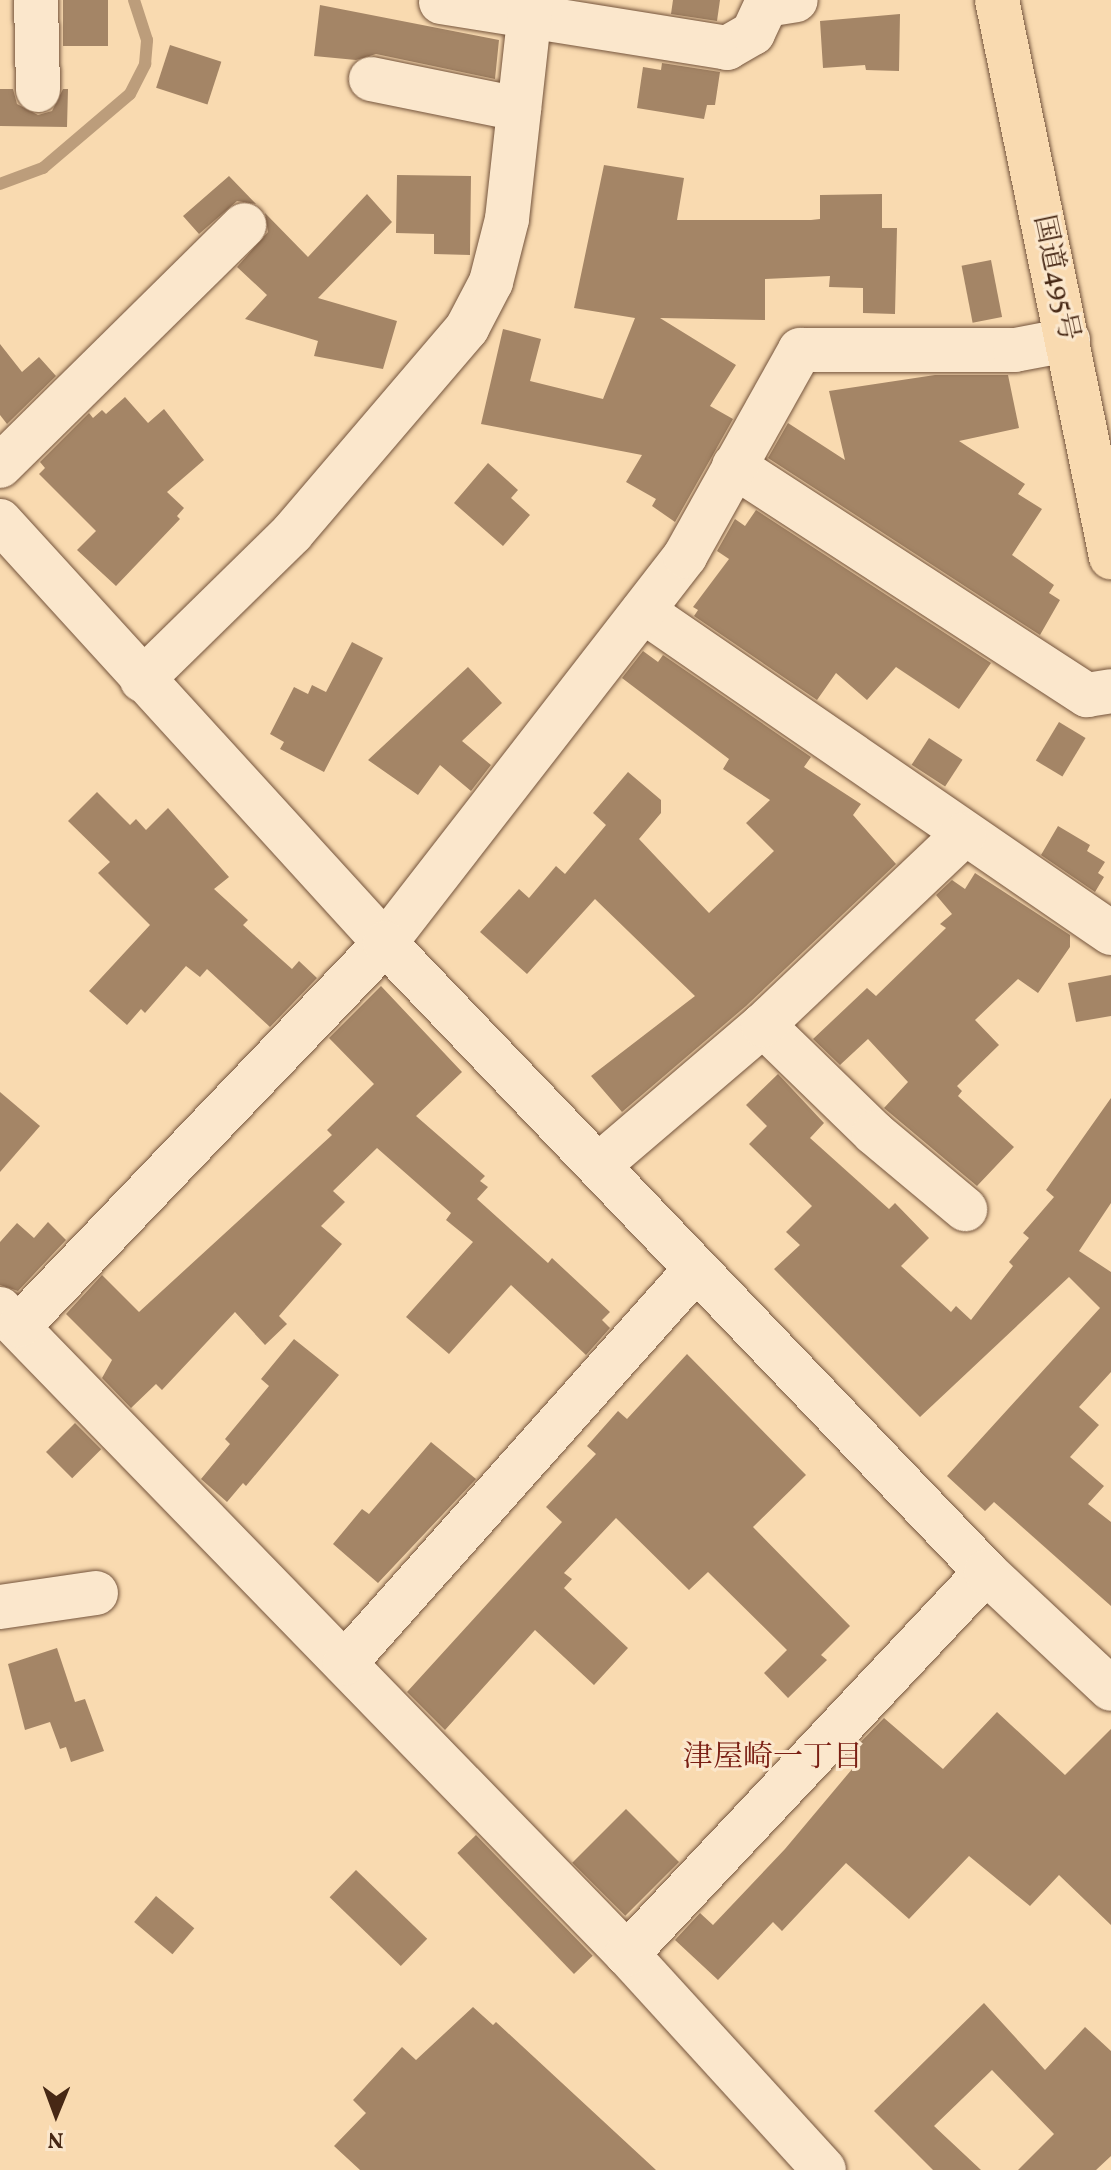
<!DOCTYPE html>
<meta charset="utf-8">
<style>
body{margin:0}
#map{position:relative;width:1111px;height:2170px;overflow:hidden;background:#f9dab0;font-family:Vollkorn,"Noto Serif JP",serif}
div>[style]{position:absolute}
.stream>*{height:12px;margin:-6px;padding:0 6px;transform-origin:6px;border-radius:6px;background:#bc9d7b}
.building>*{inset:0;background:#a48566;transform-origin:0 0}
.roads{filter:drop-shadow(0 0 2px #74543c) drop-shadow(0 0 2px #74543c)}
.street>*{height:44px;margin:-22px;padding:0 22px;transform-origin:22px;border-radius:22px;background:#fbe7cc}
.secondary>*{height:44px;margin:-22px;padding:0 22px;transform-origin:22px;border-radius:22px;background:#fbe7cc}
.highway>*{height:44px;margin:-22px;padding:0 22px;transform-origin:22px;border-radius:22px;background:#f9dab0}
span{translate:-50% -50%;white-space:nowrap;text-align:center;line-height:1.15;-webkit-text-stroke:6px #fbe7cc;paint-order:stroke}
.street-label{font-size:28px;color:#472815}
.neighbourhood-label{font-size:30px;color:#7a1f14}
.north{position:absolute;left:16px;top:2074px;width:80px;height:80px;-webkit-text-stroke:6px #fbe7cc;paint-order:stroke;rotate:181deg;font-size:22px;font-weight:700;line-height:32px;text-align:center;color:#472815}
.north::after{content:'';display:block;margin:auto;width:28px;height:36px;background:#472815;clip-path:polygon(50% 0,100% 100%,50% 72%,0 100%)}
</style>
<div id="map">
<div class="stream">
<i style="left:0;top:184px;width:46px;rotate:-20.4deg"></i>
<i style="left:43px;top:168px;width:114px;rotate:-40.4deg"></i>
<i style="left:130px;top:94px;width:34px;rotate:-63deg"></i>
<i style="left:145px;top:64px;width:24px;rotate:-85deg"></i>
<i style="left:147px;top:40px;width:42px;rotate:-108deg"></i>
</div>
<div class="building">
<i style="left:63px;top:0;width:45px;height:46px"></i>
<i style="clip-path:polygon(673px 0,720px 0,717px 21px,671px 14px)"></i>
<i style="clip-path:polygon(320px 5px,499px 40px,495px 79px,376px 54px,356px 60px,314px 56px)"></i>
<i style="clip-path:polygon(900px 14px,899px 71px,866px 70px,865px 65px,823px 68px,820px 21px)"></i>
<i style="left:170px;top:45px;width:54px;height:45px;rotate:18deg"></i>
<i style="clip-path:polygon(662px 63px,720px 72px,715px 105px,707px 105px,704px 119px,637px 108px,643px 67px,661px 70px)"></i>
<i style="clip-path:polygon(0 89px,13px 89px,17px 104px,38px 115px,52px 111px,63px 89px,68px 89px,67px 127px,0 126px)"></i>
<i style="clip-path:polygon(604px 165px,684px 178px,677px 220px,811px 220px,820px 219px,820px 195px,882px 194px,882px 228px,897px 228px,895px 314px,863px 313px,863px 288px,829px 287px,830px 276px,765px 279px,765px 320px,660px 318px,736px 365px,710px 406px,733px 419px,675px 522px,652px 506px,656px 499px,626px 482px,642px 455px,481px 424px,503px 329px,541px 339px,530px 381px,603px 399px,635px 318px,574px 308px)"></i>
<i style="clip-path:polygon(397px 175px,471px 176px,470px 255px,434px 254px,434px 234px,396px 233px)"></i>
<i style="clip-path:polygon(229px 176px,256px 204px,237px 201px,199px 234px,183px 216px)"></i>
<i style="clip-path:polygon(367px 194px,392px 222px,318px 298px,397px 321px,383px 369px,314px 356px,318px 341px,245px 319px,267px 295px,237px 267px,268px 232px,265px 213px,308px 257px)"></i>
<i style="left:991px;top:260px;width:58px;height:30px;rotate:79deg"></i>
<i style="clip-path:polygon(0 344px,22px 372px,39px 357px,56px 376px,7px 424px,0 415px)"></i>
<i style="clip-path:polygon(935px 375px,1008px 375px,1019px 428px,959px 441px,1025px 484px,1018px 494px,1042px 509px,1012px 555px,1054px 585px,1049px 593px,1060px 600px,1040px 635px,768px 458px,788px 423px,845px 460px,829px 391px)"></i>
<i style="clip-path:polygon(125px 397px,148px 423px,164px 409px,204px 460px,167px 492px,184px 508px,177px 516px,180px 519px,116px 586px,77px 550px,96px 531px,39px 474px,45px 468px,40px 462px,89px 413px,93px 418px,102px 410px,106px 414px)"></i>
<i style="clip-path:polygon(488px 463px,518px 490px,511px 498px,530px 515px,503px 546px,454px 503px)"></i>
<i style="clip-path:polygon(756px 510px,991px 663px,959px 709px,896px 667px,867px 700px,836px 673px,817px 700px,694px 616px,698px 610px,693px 607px,729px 559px,717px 551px,735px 519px,745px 526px)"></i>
<i style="clip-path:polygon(352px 642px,383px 658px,324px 772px,280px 749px,284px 742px,270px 734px,294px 687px,308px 694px,312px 685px,326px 692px)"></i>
<i style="clip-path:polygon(643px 651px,658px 662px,663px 655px,811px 757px,804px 767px,861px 804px,853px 815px,896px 864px,746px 1006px,622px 1112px,591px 1076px,695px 996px,595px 899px,527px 974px,480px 932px,519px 889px,529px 898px,556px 866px,565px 874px,606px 825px,593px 813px,628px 772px,661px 800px,661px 813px,639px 839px,709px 913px,774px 851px,746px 823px,770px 800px,723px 769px,729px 759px,622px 678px)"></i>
<i style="clip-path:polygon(468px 667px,502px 703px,462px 741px,491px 765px,471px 791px,440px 765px,418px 795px,368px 760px)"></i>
<i style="left:1059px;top:722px;width:31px;height:45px;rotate:31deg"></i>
<i style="left:929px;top:738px;width:40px;height:32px;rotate:33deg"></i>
<i style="clip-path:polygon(97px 792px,130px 825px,136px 819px,146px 830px,168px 808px,229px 877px,214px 889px,248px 920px,243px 925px,292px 969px,299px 961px,317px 978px,270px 1027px,207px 969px,200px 977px,186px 966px,145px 1013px,141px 1009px,127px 1025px,89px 991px,150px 925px,98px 873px,110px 862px,68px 821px)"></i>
<i style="clip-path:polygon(1058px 826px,1090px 845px,1087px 851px,1105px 862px,1098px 873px,1104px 877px,1095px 892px,1041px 855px)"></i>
<i style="clip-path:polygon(975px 873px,1070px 935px,1070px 947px,1038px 993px,1018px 979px,975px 1020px,999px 1045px,957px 1086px,962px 1091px,958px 1096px,1014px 1147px,977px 1186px,884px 1108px,908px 1082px,868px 1039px,840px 1065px,813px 1039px,867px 988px,876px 996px,946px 928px,940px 924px,952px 914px,936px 895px,952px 880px,965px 889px)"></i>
<i style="clip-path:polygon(1111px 975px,1111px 1016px,1076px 1022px,1068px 983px)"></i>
<i style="clip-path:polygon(381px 986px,462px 1072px,416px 1116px,485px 1176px,480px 1181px,488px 1187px,477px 1199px,548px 1263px,552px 1258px,610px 1312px,602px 1320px,610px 1328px,586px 1355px,511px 1285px,449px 1354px,406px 1317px,473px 1242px,446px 1220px,451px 1213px,377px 1148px,333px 1191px,345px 1202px,321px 1226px,342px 1244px,279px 1316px,287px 1324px,265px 1345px,235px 1312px,162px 1390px,156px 1384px,131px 1408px,102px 1378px,112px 1360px,66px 1314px,102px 1275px,139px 1312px,332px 1135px,327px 1130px,374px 1084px,329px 1038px)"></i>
<i style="clip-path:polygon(778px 1074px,824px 1123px,810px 1138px,889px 1209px,895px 1203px,929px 1238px,901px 1266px,951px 1312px,956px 1306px,971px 1320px,1013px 1266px,1009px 1262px,1029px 1238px,1023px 1233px,1054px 1197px,1046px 1190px,1111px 1098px,1111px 1203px,1079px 1251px,1111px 1272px,1111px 1372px,1079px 1407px,1099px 1425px,1070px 1457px,1104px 1486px,1088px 1504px,1111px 1522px,1111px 1606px,994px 1502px,985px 1511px,947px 1476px,1100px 1308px,1069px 1277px,920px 1417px,774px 1269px,800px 1245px,786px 1232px,812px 1206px,749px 1144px,767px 1126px,746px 1105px)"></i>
<i style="clip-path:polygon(0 1092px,40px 1126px,0 1172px)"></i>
<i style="clip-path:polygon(48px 1222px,66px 1240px,18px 1291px,0 1285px,0 1242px,17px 1223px,34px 1238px)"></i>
<i style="clip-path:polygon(294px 1339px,339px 1375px,246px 1486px,243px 1483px,227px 1502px,201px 1479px,230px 1444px,225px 1439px,269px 1386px,261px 1379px)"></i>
<i style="clip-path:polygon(687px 1354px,806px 1475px,753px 1527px,850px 1626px,821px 1655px,827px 1660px,788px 1698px,764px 1673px,787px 1650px,708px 1572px,689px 1590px,616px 1518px,564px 1573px,572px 1579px,564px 1588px,628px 1648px,594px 1685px,535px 1630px,445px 1730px,407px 1692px,562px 1522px,546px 1507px,596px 1454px,587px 1446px,618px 1411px,627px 1419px)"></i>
<i style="left:75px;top:1423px;width:37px;height:41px;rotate:45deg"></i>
<i style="clip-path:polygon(431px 1442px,476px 1479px,378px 1583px,333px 1544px,362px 1509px,369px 1514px)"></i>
<i style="clip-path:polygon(57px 1648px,75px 1702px,85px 1699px,104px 1751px,71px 1762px,66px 1747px,60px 1749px,50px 1722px,25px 1730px,8px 1664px)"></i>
<i style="clip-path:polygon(997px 1712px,1065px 1775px,1111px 1729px,1111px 1925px,1059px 1875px,1030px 1906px,969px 1856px,909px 1919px,846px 1863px,782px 1931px,773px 1922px,718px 1980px,675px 1940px,700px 1913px,713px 1925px,785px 1849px,858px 1762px,849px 1754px,884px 1718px,943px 1769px)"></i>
<i style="left:626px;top:1809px;width:75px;height:76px;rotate:45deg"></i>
<i style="left:476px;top:1835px;width:168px;height:26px;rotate:46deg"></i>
<i style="left:356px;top:1870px;width:99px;height:38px;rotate:44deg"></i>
<i style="left:156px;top:1896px;width:50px;height:34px;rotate:40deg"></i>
<i style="clip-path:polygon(984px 2003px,1045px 2070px,1085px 2027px,1111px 2051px,1111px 2156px,1096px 2170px,1018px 2170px,1054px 2134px,992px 2070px,934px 2126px,981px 2170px,933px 2170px,874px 2111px)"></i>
<i style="clip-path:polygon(473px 2007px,493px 2025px,496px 2022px,656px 2170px,360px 2170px,334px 2146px,366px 2113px,353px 2100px,402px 2047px,416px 2060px)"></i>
</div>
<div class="roads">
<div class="street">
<i style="left:36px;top:0;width:90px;rotate:88.7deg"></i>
<i style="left:441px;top:2px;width:290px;rotate:9.1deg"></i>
<i style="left:727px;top:48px;width:30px;rotate:-30deg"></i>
<i style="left:753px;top:33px;width:31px;rotate:-65deg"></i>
<i style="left:766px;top:5px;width:30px;rotate:-9deg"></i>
<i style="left:371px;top:79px;width:151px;rotate:11.5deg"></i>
<i style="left:0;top:466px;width:343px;rotate:-44.6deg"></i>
<i style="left:734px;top:466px;width:421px;rotate:33deg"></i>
<i style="left:1087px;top:695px;width:24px;rotate:-9deg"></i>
<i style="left:643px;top:611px;width:568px;rotate:34.53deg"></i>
<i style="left:142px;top:680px;width:210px;rotate:-44.4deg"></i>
<i style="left:292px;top:533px;width:270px;rotate:-49.5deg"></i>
<i style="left:467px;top:328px;width:52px;rotate:-62.4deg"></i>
<i style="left:491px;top:282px;width:65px;rotate:-75.7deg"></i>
<i style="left:507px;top:219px;width:220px;rotate:-83.7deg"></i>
<i style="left:763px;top:1025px;width:155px;rotate:44.2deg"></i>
<i style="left:874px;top:1133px;width:119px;rotate:39.9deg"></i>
<i style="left:599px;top:1165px;width:216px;rotate:-40.5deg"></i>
<i style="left:763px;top:1025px;width:277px;rotate:-43.5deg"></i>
<i style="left:0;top:1309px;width:900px;rotate:45.81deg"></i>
<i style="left:627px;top:1954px;width:292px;rotate:47.6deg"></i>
<i style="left:20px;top:1325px;width:528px;rotate:-46.3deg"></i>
<i style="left:385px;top:943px;width:490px;rotate:-52.2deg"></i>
<i style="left:685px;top:556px;width:236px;rotate:-60.8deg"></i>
<i style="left:800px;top:350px;width:215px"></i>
<i style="left:1015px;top:350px;width:54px;rotate:-10.7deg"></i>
<i style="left:0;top:1607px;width:97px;rotate:-8.3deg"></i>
<i style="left:345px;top:1663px;width:528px;rotate:-48.3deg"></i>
<i style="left:627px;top:1954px;width:524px;rotate:-46.78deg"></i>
</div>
<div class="secondary">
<i style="left:0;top:521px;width:571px;rotate:47.63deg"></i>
<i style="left:385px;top:943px;width:870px;rotate:46.3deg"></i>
<i style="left:986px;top:1572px;width:171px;rotate:43.1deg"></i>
</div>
<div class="highway">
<i style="left:997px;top:0;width:569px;rotate:78.43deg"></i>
</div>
</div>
<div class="street-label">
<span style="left:1055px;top:278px;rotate:78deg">国道495号</span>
</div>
<div class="neighbourhood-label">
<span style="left:773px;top:1758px">津屋崎一丁目</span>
</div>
<div class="north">N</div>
</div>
